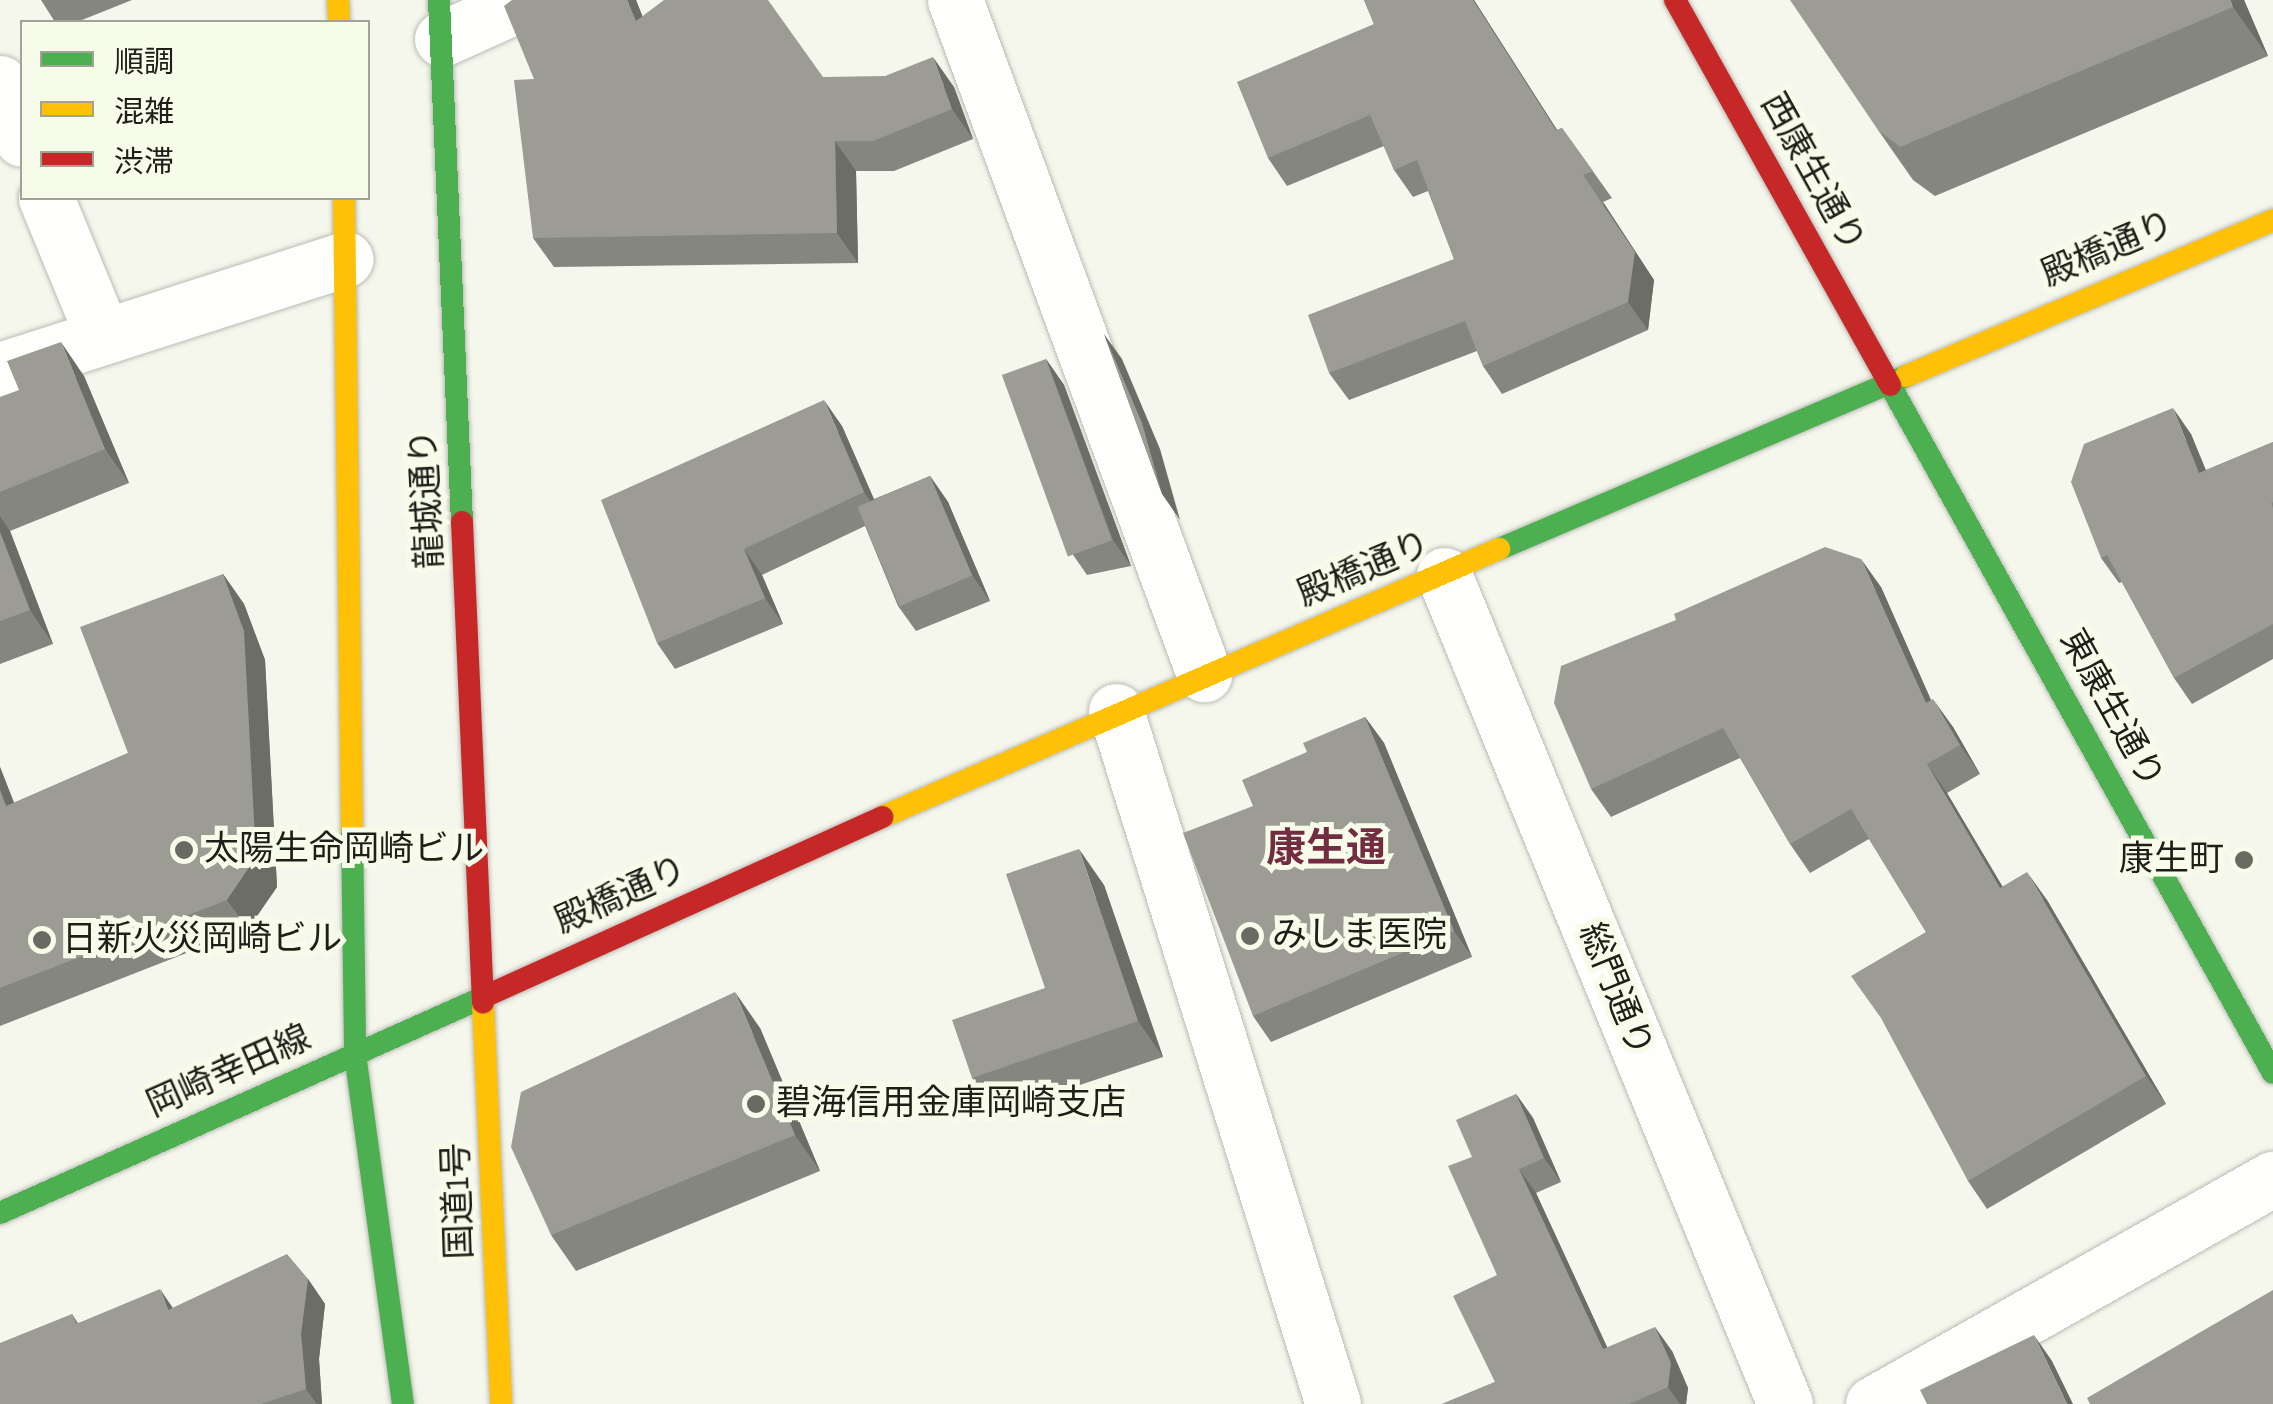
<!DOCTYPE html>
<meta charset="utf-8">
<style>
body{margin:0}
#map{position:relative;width:2273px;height:1404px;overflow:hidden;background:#f5f7ed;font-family:"Sofia Sans Condensed","Noto Sans JP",sans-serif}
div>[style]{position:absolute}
.roads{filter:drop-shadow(0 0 2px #babcb4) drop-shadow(0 0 2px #babcb4)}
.street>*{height:55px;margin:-27.5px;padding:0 27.5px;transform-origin:27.5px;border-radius:27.5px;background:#fefefc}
.fast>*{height:22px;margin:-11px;padding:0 11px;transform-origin:11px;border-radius:11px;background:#4caf50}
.slow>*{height:22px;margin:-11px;padding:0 11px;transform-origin:11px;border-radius:11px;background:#ffc107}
.jam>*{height:22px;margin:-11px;padding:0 11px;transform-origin:11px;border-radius:11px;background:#c62828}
.wall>*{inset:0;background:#868680}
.shaded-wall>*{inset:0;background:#6d6d68}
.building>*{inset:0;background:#9c9c95;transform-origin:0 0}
.dots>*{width:28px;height:28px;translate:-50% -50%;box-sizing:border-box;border:5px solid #f7fbe9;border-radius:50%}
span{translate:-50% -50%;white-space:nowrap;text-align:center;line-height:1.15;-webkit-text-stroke:10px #f7fbe9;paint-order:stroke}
.street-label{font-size:35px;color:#1e1f19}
.poi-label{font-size:35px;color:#1e1f19}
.left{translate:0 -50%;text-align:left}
.right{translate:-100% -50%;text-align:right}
.quarter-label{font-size:40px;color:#722d43;font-weight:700}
.legend{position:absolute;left:20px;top:20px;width:350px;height:180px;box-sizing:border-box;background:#f7fbe9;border:2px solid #a0a396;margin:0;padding:12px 18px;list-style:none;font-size:30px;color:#1e1f19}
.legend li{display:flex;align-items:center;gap:20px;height:50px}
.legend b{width:50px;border:2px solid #a0a396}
</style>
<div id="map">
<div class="roads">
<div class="street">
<i style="left:955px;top:0;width:719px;rotate:69.72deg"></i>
<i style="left:442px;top:39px;width:94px;rotate:-24.4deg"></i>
<i style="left:0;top:83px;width:60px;rotate:68.6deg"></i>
<i style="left:46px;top:198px;width:147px;rotate:67.6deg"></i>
<i style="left:0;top:370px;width:363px;rotate:-17.8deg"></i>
<i style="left:1444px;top:575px;width:896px;rotate:67.64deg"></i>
<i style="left:1116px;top:711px;width:726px;rotate:72.61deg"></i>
<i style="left:1873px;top:1404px;width:459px;rotate:-29.4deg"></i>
</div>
<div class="fast">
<i style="left:439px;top:0;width:523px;rotate:87.48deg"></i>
<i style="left:1890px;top:385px;width:787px;rotate:60.9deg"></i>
<i style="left:1499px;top:549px;width:442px;rotate:-23deg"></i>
<i style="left:352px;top:829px;width:225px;rotate:89.2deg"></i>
<i style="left:355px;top:1054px;width:353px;rotate:82.2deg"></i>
<i style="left:0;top:1213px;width:532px;rotate:-24.06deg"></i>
</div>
<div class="slow">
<i style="left:338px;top:0;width:22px;rotate:87deg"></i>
<i style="left:344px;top:198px;width:631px;rotate:89.27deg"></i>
<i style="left:1906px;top:376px;width:399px;rotate:-23deg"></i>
<i style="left:882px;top:817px;width:673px;rotate:-23.48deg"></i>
<i style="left:483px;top:1003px;width:401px;rotate:87.4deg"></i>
</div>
<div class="jam">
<i style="left:1675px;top:0;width:441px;rotate:60.8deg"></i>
<i style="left:462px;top:522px;width:481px;rotate:87.5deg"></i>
<i style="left:486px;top:996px;width:435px;rotate:-24.3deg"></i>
</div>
</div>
<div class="wall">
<i style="clip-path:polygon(41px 0,132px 0,77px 22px,55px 22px)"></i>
<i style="clip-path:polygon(636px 0,642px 16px,823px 77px,954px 87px,973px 139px,894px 171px,856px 171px,858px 263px,554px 267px,533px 238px,534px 79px)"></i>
<i style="clip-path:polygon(1364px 0,1474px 0,1557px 130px,1562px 128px,1612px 198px,1603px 202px,1654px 280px,1648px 330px,1502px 394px,1483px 366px,1477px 351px,1349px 400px,1329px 373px,1454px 259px,1428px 191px,1413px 197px,1394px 170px,1384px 146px,1287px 186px,1268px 158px,1374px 24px)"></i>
<i style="clip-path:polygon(2244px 0,2268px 56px,1935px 196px,1913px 180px,1878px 130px)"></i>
<i style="clip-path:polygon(1046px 359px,1064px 385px,1131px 566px,1087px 575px,1069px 549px)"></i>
<i style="clip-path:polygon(84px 376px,129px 483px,10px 531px,53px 644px,0 664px,0 397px)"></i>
<i style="clip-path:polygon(842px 426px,874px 499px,930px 476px,948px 502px,990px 601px,916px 631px,898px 606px,865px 526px,762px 575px,783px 624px,675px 669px,657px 643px)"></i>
<i style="clip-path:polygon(2191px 434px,2206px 470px,2273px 442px,2273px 659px,2192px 704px,2174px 678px,2122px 582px,2119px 583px,2101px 558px)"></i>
<i style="clip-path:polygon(223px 574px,244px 604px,265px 660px,277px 887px,248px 929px,0 1026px,0 767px,14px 803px,128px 753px)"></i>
<i style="clip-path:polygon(1881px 587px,1931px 700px,1953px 727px,1980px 774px,1947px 793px,2002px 886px,2047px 900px,2166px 1104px,1987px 1209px,1968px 1181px,1926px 932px,1869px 839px,1810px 873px,1790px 844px,1740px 758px,1611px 817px,1591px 789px)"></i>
<i style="clip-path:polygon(1365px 717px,1384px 743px,1472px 957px,1271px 1042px,1253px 1016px,1253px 806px,1307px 752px)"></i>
<i style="clip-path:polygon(1104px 885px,1163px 1057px,997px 1113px,972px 1078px,1045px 988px)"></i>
<i style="clip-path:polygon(760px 1028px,820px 1171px,576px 1271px,551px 1235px)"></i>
<i style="clip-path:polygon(1516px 1094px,1533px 1118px,1561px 1182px,1536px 1193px,1607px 1347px,1672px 1351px,1688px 1388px,1686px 1404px,1442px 1404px,1495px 1382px,1497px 1275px,1472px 1157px)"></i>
<i style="clip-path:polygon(308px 1279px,325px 1304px,319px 1359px,322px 1404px,0 1404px,72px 1314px,78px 1323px,173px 1308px)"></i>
</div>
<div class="shaded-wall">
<i style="clip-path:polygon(627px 0,636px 0,656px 50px,636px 21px)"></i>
<i style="clip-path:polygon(1473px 0,1474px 0,1575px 158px,1556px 130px)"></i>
<i style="clip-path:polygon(2230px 0,2244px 0,2268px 56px,2233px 7px)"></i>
<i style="clip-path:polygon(933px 57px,954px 87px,973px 139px,952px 109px)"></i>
<i style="clip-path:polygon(835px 141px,856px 171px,858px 263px,837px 233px)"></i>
<i style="clip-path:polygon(1603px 202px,1654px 280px,1648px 330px,1628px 302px)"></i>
<i style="clip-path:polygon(1104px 334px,1122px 359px,1160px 449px,1180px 520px,1162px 494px)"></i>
<i style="clip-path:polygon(61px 342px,84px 376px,129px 483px,105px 449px)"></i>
<i style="clip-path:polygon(1046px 359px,1064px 385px,1131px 566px,1113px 540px)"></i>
<i style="clip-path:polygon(824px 400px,842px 426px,882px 518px,864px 492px)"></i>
<i style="clip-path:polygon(2173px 408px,2191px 434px,2217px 499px,2199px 473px)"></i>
<i style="clip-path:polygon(930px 476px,948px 502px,990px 601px,972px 575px)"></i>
<i style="clip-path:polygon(0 516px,10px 531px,53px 644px,30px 610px,0 532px)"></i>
<i style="clip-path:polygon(744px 549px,762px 575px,783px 624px,765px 598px)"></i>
<i style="clip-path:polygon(1861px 559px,1881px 587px,1945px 732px,1926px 703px)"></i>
<i style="clip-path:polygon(223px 574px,244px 604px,265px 660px,277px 887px,248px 929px,227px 900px)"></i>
<i style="clip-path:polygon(1933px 699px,1953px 727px,1980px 774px,1960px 745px)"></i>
<i style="clip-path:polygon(1365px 717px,1384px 743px,1472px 957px,1454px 931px)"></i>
<i style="clip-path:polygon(1927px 764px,1947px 793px,2020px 916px,2000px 888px)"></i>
<i style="clip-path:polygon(0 767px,27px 836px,6px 806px,0 790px)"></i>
<i style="clip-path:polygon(1079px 849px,1104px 885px,1163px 1057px,1138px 1021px)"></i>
<i style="clip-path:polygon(2027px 872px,2047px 900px,2166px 1104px,2146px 1076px)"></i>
<i style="clip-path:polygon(735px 992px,760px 1028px,820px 1171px,795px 1135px)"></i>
<i style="clip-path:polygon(1516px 1094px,1533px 1118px,1561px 1182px,1544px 1158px)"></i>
<i style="clip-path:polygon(1519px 1169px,1536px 1193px,1619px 1373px,1603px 1349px)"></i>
<i style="clip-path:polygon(308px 1279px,325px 1304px,319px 1359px,322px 1404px,317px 1404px,306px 1389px,301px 1334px)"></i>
<i style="clip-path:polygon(160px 1289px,177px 1314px,168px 1310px)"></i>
<i style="clip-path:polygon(1655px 1327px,1672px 1351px,1688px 1388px,1686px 1404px,1680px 1404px,1668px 1387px)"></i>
<i style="clip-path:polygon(2034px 1335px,2052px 1361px,2073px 1404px,2067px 1404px)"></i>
</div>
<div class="building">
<i style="clip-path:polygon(512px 0,627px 0,636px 21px,664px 0,768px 0,823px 77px,885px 76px,933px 57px,952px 109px,873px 141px,835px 141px,837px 233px,533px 238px,514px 80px,534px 79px,504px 6px)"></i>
<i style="clip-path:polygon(1364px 0,1473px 0,1556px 130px,1562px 128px,1593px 171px,1583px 175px,1635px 252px,1628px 302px,1483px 366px,1465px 321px,1329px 373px,1308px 315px,1454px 259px,1417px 160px,1394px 170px,1370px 115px,1268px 158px,1237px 82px,1374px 24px)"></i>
<i style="clip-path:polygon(1790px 0,2230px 0,2233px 7px,1900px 147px,1878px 130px)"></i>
<i style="clip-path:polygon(1104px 334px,1142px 423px,1162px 494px)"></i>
<i style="clip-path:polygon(61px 342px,105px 449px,0 492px,0 397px,19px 390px,7px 361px)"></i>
<i style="left:1046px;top:359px;width:193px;height:47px;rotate:70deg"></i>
<i style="clip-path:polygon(824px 400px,864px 492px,744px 549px,765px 598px,657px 643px,601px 500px)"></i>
<i style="clip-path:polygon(2173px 408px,2199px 473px,2273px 442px,2273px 502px,2271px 503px,2273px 508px,2273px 624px,2174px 678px,2107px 555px,2101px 558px,2071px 482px,2084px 444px)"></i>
<i style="left:930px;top:476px;width:108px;height:79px;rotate:67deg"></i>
<i style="clip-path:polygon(0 532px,30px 610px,0 621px)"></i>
<i style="clip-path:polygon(1825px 547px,1861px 559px,1926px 703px,1933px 699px,1960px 745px,1927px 764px,2000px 888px,2027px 872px,2146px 1076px,1968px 1181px,1881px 1018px,1851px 976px,1926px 932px,1851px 809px,1790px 844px,1723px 728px,1591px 789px,1554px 703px,1561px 666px,1676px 620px,1674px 614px)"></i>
<i style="clip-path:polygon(223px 574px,244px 631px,256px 857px,227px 900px,0 988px,0 790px,6px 806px,128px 753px,80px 627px)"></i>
<i style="clip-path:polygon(1365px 717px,1454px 931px,1253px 1016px,1183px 833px,1253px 806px,1242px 780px,1307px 752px,1303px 743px)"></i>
<i style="clip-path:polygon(1079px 849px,1138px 1021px,972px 1078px,952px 1020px,1045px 988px,1006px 874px)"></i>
<i style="clip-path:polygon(735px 992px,795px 1135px,551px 1235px,511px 1147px,521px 1092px)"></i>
<i style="clip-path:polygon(1516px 1094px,1544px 1158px,1519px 1169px,1603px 1349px,1655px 1327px,1671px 1363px,1668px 1387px,1629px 1404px,1442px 1404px,1495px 1382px,1453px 1296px,1497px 1275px,1448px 1166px,1472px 1157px,1456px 1120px)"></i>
<i style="clip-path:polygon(287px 1254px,308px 1279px,301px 1334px,306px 1389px,261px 1404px,0 1404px,0 1343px,72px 1314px,76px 1324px,160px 1289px,168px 1310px)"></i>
<i style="clip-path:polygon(2273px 1290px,2273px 1404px,2090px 1404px,2087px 1398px)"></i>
<i style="clip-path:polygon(2034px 1335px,2067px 1404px,1927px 1404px,1920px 1390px)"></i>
</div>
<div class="dots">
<i style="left:184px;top:850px;background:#696b63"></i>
<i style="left:2244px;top:860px;background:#696b63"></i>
<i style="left:1250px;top:936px;background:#696b63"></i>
<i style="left:42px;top:940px;background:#696b63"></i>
<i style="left:756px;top:1104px;background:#696b63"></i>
</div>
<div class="street-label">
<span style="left:1812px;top:173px;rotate:61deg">西康生通り</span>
<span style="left:2108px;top:250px;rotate:-23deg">殿橋通り</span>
<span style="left:428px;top:499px;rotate:-93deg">龍城通り</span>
<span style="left:1364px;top:570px;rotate:-23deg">殿橋通り</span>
<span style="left:2111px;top:709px;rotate:61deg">東康生通り</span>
<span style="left:621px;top:896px;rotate:-24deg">殿橋通り</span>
<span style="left:1615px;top:990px;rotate:68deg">総門通り</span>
<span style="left:229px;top:1072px;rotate:-24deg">岡崎幸田線</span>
<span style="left:459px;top:1201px;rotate:-92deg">国道1号</span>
</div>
<div class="poi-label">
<span class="left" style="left:204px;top:850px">太陽生命岡崎ビル</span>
<span class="right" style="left:2224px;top:860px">康生町</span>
<span class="left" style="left:1272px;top:936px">みしま医院</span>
<span class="left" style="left:62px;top:940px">日新火災岡崎ビル</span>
<span class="left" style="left:776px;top:1104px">碧海信用金庫岡崎支店</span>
</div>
<div class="quarter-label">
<span style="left:1326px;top:849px">康生通</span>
</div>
<ul class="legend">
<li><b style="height:12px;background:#4caf50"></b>順調</li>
<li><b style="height:12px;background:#ffc107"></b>混雑</li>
<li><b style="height:12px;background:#c62828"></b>渋滞</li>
</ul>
</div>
